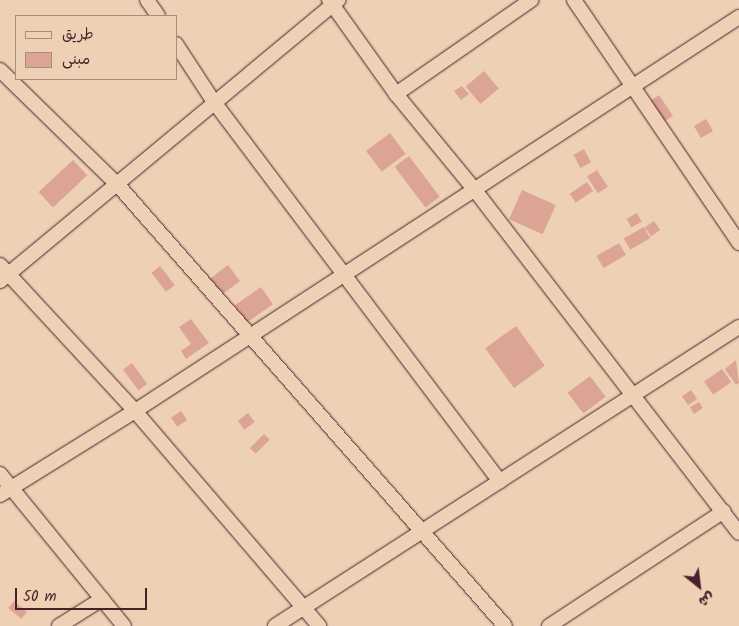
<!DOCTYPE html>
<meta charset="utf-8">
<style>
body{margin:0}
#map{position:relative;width:739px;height:626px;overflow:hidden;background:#eed1b5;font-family:Kalam,"Playpen Sans Arabic",sans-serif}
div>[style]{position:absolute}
.building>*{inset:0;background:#dca495;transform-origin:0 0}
.roads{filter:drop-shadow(0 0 1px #4a1f2b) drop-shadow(0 0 1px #4a1f2b)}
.street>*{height:14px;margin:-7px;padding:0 7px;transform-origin:7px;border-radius:7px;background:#eed1b5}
span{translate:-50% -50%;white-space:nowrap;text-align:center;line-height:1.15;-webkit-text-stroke:4.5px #eed1b5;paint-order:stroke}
.legend{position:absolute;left:15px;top:15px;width:162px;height:65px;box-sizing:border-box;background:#eed1b5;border:1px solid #ac8a7e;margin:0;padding:6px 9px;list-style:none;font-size:15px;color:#4a1f2b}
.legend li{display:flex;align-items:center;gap:10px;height:25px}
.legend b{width:25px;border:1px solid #ac8a7e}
.north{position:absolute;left:674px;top:561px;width:50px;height:50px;-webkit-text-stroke:4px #eed1b5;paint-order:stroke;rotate:151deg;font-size:14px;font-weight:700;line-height:20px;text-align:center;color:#4a1f2b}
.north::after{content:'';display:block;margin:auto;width:18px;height:22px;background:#4a1f2b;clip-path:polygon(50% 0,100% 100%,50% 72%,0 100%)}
.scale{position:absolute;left:15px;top:588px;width:132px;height:22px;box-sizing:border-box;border:2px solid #4a1f2b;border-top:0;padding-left:6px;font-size:15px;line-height:18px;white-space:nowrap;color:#4a1f2b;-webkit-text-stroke:4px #eed1b5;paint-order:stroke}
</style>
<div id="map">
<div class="building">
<i style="left:484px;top:71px;width:23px;height:24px;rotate:50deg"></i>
<i style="clip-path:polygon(462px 86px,469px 94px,461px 100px,454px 91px)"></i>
<i style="left:659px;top:95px;width:25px;height:14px;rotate:56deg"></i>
<i style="left:706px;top:119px;width:14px;height:14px;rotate:60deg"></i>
<i style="left:390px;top:133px;width:26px;height:30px;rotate:53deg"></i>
<i style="left:584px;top:149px;width:15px;height:12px;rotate:62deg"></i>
<i style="left:409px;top:156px;width:51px;height:18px;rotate:53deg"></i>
<i style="left:73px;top:160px;width:21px;height:47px;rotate:47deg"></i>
<i style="left:597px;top:170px;width:20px;height:12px;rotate:57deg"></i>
<i style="left:587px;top:182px;width:11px;height:21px;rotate:56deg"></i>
<i style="left:522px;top:190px;width:37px;height:32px;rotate:24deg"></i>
<i style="left:637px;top:213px;width:10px;height:12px;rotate:61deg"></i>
<i style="left:654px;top:221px;width:11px;height:11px;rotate:56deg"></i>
<i style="left:644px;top:227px;width:13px;height:23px;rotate:61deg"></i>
<i style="left:619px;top:243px;width:14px;height:26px;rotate:60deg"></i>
<i style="left:228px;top:265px;width:20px;height:24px;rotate:53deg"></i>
<i style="left:160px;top:266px;width:24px;height:11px;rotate:52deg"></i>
<i style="left:261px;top:287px;width:21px;height:32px;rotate:55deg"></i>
<i style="clip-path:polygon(191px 319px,209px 343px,186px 359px,181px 351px,191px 344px,179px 327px)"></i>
<i style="left:516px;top:326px;width:49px;height:38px;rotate:54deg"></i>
<i style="clip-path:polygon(736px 360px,739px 383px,736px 385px,725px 369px)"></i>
<i style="left:132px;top:363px;width:26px;height:11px;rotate:54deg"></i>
<i style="left:722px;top:369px;width:16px;height:22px;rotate:55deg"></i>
<i style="left:590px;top:376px;width:26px;height:28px;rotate:53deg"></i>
<i style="left:691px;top:390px;width:11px;height:11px;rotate:56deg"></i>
<i style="clip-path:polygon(699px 402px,703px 408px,694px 414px,690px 407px)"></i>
<i style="left:181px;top:411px;width:11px;height:12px;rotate:56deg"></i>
<i style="left:248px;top:413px;width:11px;height:13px;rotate:52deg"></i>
<i style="left:264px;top:434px;width:8px;height:20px;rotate:45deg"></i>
<i style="left:14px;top:601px;width:17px;height:9px;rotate:40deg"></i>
</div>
<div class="roads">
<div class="street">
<i style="left:147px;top:0;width:19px;rotate:55deg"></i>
<i style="left:329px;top:0;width:115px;rotate:54.5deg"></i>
<i style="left:396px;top:94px;width:123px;rotate:50.6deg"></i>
<i style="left:474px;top:189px;width:434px;rotate:52.4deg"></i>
<i style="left:574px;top:0;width:294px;rotate:55.8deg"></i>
<i style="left:176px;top:44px;width:69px;rotate:56.8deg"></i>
<i style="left:214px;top:102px;width:475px;rotate:53deg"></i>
<i style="left:0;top:70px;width:163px;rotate:44.3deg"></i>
<i style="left:117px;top:184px;width:588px;rotate:48.72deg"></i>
<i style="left:396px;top:94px;width:165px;rotate:-34.8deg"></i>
<i style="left:0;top:265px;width:199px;rotate:47.2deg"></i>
<i style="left:135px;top:411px;width:283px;rotate:49.4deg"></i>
<i style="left:0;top:281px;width:440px;rotate:-39.7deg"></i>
<i style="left:0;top:474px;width:196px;rotate:50.8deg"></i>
<i style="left:0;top:495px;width:159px;rotate:-31.9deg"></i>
<i style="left:135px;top:411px;width:721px;rotate:-33.12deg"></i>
<i style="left:59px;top:626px;width:51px;rotate:-32.1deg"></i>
<i style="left:275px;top:626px;width:552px;rotate:-32.8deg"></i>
<i style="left:549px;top:626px;width:209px;rotate:-33.3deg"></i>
</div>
</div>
<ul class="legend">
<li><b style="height:6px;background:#eed1b5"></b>طريق</li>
<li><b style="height:14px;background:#dca495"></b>مبنى</li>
</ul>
<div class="north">ش</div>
<div class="scale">50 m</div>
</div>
